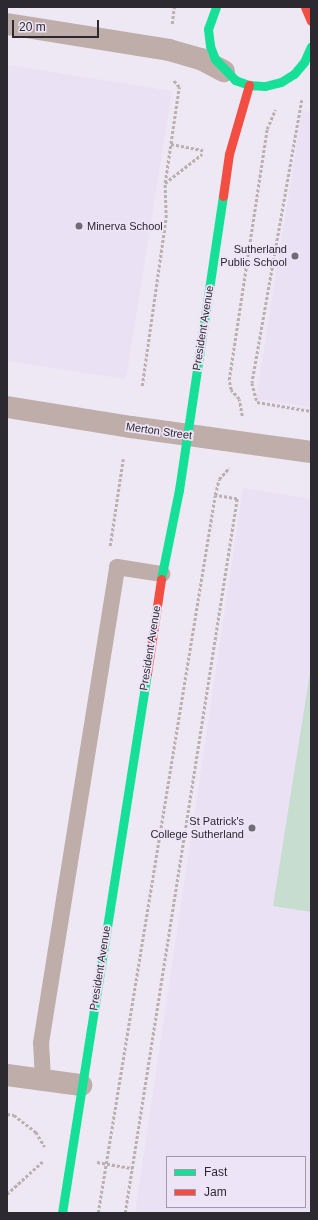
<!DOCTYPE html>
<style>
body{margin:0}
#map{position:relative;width:318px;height:1220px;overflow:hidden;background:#ede8f3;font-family:Arial,sans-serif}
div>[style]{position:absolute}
.built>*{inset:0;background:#eae1f5}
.green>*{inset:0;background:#c6ddd0}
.path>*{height:2.5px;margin-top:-1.25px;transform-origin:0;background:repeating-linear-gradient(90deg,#bbb0b0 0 3px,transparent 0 5px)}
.lane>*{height:16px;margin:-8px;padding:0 8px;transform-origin:8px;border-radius:8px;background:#beada8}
.street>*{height:22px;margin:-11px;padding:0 11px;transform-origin:11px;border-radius:11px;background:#beada8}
.fast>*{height:9px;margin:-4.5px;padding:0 4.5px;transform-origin:4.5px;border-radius:4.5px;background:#16e098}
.jam>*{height:9px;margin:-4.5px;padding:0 4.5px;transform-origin:4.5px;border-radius:4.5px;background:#f24e42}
.dots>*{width:11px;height:11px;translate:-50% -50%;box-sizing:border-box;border:2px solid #ede4f7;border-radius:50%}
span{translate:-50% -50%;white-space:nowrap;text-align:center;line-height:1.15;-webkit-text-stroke:3.5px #ede4f7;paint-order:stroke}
.poi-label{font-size:11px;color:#2c2930}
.left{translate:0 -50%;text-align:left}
.right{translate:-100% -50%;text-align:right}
.street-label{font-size:11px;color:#2c2930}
.frame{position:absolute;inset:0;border:8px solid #2c2930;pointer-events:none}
.legend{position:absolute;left:166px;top:1156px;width:140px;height:52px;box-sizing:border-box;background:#ede4f7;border:1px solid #a099a7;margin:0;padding:5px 7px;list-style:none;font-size:12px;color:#2c2930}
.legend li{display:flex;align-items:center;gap:8px;height:20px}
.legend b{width:20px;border:1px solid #a099a7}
.scale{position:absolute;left:12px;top:20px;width:87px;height:18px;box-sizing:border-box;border:2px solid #2c2930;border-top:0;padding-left:5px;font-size:12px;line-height:14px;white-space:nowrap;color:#2c2930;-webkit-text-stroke:3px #ede4f7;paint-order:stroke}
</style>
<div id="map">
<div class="built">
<i style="clip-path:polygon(7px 65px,172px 91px,126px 379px,7px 361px)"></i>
<i style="clip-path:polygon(302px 111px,311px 112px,311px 407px,256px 399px)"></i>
<i style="clip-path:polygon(evenodd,243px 488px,311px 499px,311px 1213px,135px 1213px,243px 488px,167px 1157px,305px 1157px,305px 1207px,167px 1207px,167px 1157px)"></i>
</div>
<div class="green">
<i style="clip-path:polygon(311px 666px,311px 912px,273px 906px)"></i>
</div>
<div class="path">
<i style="left:172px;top:24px;width:17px;rotate:-83deg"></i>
<i style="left:302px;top:100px;width:287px;rotate:100deg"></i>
<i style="left:252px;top:383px;width:20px;rotate:75deg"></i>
<i style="left:257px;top:402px;width:55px;rotate:9.5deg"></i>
<i style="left:171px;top:144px;width:33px;rotate:11deg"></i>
<i style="left:165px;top:183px;width:47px;rotate:-38.1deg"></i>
<i style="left:142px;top:386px;width:170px;rotate:-81.9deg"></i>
<i style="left:166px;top:218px;width:35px;rotate:-92deg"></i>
<i style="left:165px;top:183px;width:97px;rotate:-81.7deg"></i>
<i style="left:179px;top:87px;width:9px;rotate:-131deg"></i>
<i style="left:242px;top:416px;width:17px;rotate:-100deg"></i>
<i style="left:239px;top:399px;width:12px;rotate:-132deg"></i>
<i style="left:231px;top:390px;width:10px;rotate:-101deg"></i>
<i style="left:229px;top:380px;width:254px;rotate:-81.4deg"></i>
<i style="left:267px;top:129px;width:21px;rotate:-67deg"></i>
<i style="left:110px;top:546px;width:88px;rotate:-81.5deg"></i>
<i style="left:7px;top:1114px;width:7px;rotate:8deg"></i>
<i style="left:14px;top:1115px;width:28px;rotate:38deg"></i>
<i style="left:36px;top:1132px;width:17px;rotate:59deg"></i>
<i style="left:97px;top:1162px;width:36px;rotate:10deg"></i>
<i style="left:7px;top:1194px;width:49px;rotate:-42.5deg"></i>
<i style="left:98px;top:1213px;width:727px;rotate:-80.74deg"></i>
<i style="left:215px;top:495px;width:16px;rotate:-76deg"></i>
<i style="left:219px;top:479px;width:15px;rotate:-48deg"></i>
<i style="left:125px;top:1213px;width:723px;rotate:-81.09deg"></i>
<i style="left:237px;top:499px;width:22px;rotate:-170deg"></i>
</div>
<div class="lane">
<i style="left:43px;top:1080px;width:37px;rotate:-93deg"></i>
<i style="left:41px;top:1043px;width:482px;rotate:-80.9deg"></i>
<i style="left:117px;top:567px;width:46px;rotate:8.8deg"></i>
</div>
<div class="street">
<i style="left:7px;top:24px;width:164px;rotate:9.1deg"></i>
<i style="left:169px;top:50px;width:33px;rotate:16deg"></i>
<i style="left:201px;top:59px;width:26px;rotate:28deg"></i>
<i style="left:7px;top:407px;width:126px;rotate:9.2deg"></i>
<i style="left:131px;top:427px;width:182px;rotate:7.9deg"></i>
<i style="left:7px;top:1075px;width:75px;rotate:7.7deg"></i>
</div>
<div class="fast">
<i style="left:216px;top:7px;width:23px;rotate:110deg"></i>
<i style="left:208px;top:29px;width:17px;rotate:83deg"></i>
<i style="left:210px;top:46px;width:14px;rotate:69deg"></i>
<i style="left:215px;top:59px;width:29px;rotate:46deg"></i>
<i style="left:235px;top:80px;width:15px;rotate:20deg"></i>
<i style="left:249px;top:85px;width:16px;rotate:4deg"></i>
<i style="left:265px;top:86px;width:16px;rotate:-14deg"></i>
<i style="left:281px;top:82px;width:15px;rotate:-32deg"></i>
<i style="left:294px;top:74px;width:16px;rotate:-50deg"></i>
<i style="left:304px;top:62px;width:17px;rotate:-66deg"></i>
<i style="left:161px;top:579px;width:91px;rotate:-78.6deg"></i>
<i style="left:179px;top:490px;width:297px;rotate:-81.5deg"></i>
<i style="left:62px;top:1213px;width:547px;rotate:-81.05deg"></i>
</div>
<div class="jam">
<i style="left:305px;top:7px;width:15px;rotate:67deg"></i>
<i style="left:223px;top:196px;width:42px;rotate:-81.9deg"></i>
<i style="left:229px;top:154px;width:72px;rotate:-73.8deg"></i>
<i style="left:147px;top:673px;width:95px;rotate:-81.5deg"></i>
</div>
<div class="dots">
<i style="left:79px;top:226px;background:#706c74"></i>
<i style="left:295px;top:256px;background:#706c74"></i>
<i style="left:252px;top:828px;background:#706c74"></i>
</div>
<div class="poi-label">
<span class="left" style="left:87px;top:226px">Minerva School</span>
<span class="right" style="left:287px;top:256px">Sutherland<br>Public School</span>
<span class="right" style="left:244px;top:828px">St Patrick's<br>College Sutherland</span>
</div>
<div class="street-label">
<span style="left:203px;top:328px;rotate:-81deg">President Avenue</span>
<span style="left:159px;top:431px;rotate:8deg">Merton Street</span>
<span style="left:150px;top:648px;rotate:-81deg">President Avenue</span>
<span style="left:100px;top:968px;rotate:-81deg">President Avenue</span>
</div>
<div class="frame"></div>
<ul class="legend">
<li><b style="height:5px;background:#16e098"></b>Fast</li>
<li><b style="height:5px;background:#f24e42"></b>Jam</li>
</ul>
<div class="scale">20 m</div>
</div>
